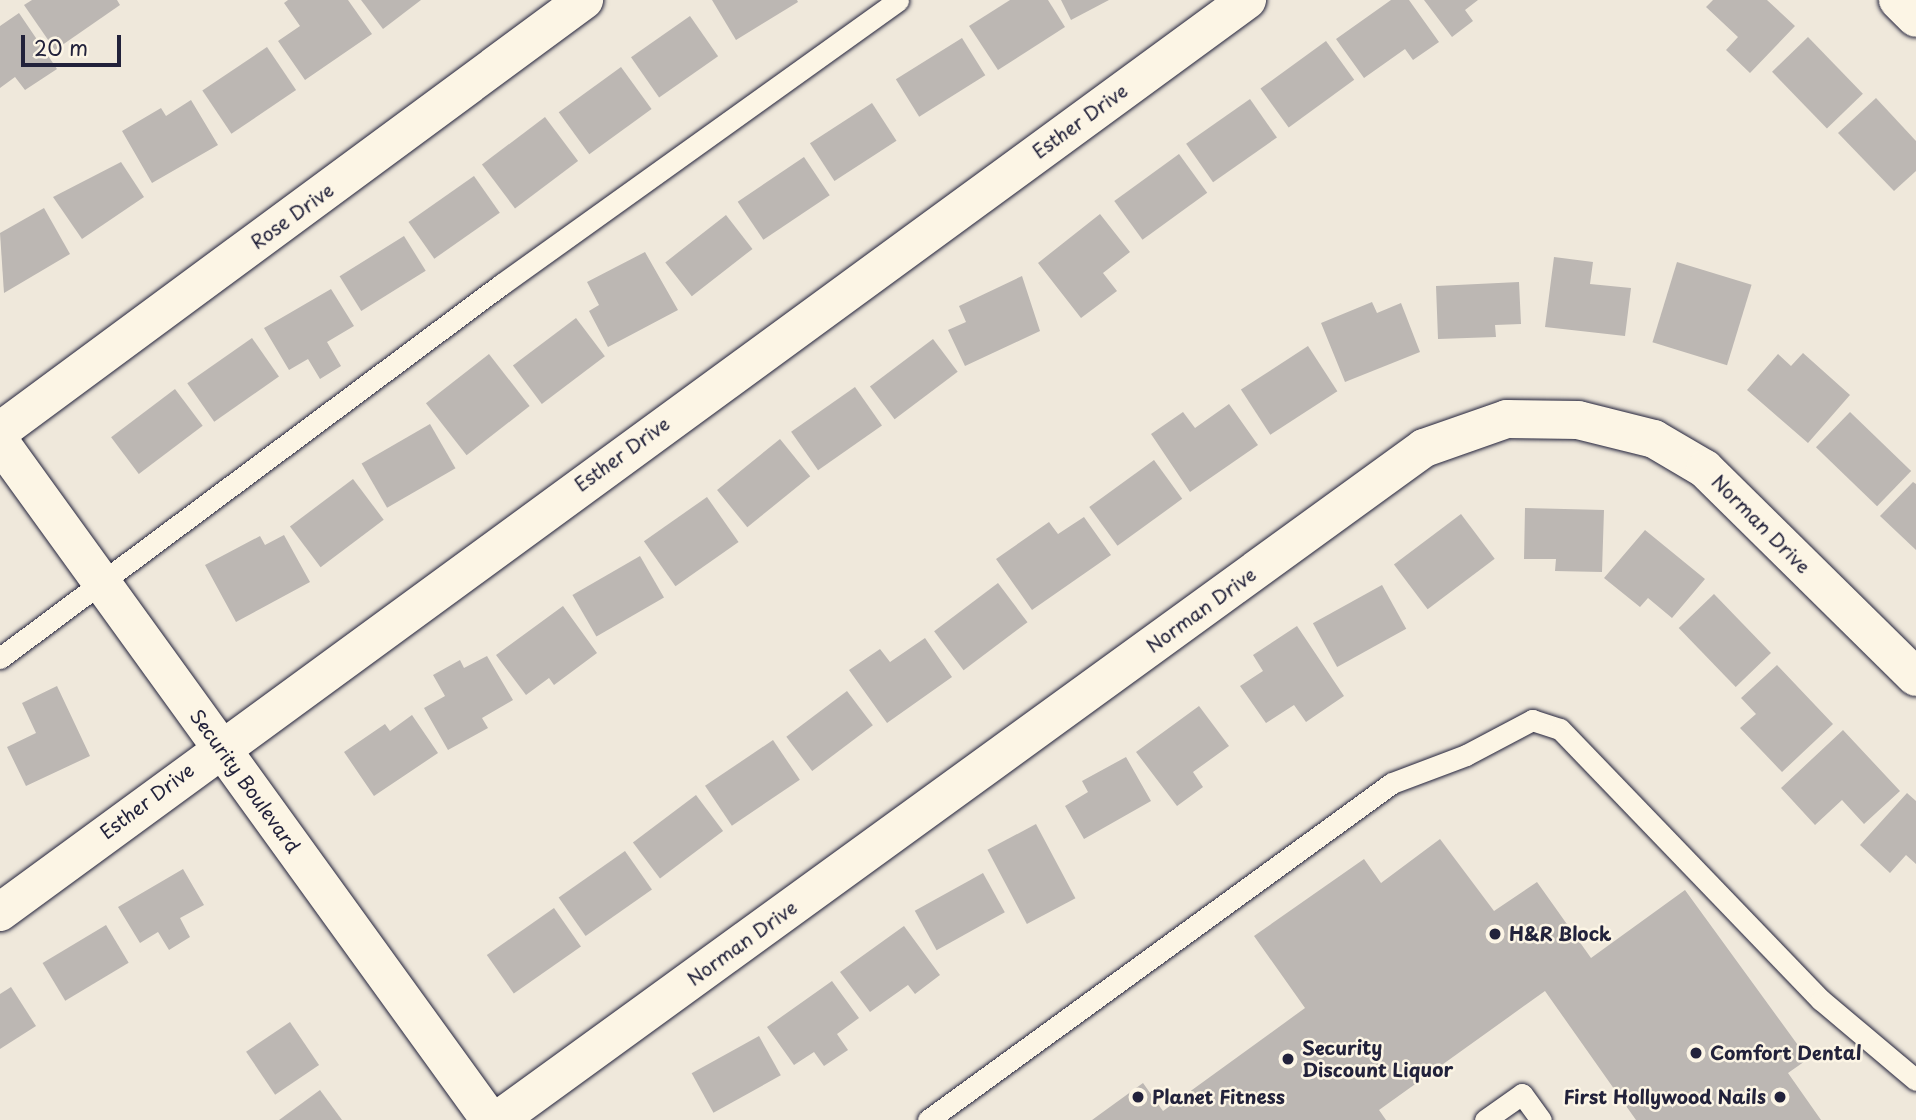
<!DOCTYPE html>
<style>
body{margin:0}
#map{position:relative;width:1916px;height:1120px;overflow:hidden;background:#efe8db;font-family:"Playpen Sans",sans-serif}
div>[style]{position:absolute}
.building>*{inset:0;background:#bcb7b3;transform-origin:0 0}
.roads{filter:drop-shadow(0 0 2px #22223b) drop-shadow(0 0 2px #22223b)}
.service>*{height:21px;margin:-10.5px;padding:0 10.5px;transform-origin:10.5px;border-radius:10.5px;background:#fcf5e5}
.minor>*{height:38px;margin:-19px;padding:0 19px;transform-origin:19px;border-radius:19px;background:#fcf5e5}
.tertiary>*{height:38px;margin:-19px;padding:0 19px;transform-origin:19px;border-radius:19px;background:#fcf5e5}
.dots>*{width:19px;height:19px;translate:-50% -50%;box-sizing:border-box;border:4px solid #fcf5e5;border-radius:50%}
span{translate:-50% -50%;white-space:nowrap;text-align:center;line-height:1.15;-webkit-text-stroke:5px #fcf5e5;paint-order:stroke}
.street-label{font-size:19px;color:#22223b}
.poi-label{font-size:19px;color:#22223b;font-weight:700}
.left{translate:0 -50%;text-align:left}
.right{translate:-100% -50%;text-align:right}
.scale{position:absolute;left:21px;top:35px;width:100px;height:32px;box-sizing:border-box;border:4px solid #22223b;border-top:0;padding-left:9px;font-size:21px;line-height:24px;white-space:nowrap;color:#22223b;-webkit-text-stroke:5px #fcf5e5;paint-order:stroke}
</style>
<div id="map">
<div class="building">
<i style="clip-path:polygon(32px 0,117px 0,120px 5px,55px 50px,24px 5px)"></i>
<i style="clip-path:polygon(288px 0,348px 0,372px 34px,305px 80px,278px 41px,300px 26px,284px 3px)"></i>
<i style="clip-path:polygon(361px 0,421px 0,383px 29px)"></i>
<i style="clip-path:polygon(712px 0,797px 0,798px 2px,736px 40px)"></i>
<i style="clip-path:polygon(1010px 0,1048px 0,1065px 27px,998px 70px,969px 26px)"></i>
<i style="clip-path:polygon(1061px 0,1109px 0,1071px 20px)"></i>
<i style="clip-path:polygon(1391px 0,1409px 0,1439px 42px,1413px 60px,1405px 49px,1364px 78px,1336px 39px)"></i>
<i style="clip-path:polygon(1424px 0,1478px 0,1465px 10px,1473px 21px,1452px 37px)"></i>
<i style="clip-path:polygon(1713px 0,1767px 0,1795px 26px,1750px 73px,1726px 50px,1738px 37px,1706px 7px)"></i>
<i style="clip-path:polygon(19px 13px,57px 69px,25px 90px,15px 77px,0 88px,0 26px)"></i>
<i style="left:690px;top:16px;width:49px;height:72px;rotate:55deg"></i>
<i style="left:1808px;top:37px;width:79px;height:50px;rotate:46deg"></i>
<i style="left:962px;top:38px;width:44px;height:78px;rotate:58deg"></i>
<i style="left:1326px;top:41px;width:48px;height:81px;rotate:54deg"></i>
<i style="left:267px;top:47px;width:52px;height:78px;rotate:56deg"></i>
<i style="left:621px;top:67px;width:52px;height:77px;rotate:54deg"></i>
<i style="clip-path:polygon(1876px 98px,1916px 141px,1916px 171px,1894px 191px,1838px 133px)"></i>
<i style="left:1250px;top:99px;width:47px;height:78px;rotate:55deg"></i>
<i style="clip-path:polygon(191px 100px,218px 145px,152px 183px,122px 131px,161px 108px,166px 116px)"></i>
<i style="left:872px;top:103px;width:45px;height:74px;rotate:57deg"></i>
<i style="left:545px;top:117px;width:55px;height:79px;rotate:53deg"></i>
<i style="left:1179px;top:154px;width:48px;height:80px;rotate:54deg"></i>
<i style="left:804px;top:157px;width:46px;height:80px;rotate:56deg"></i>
<i style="clip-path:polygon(121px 162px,144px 197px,82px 239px,53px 197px)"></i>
<i style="left:474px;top:176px;width:45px;height:80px;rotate:55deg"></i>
<i style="clip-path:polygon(44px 208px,70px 254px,4px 293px,0 233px)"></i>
<i style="clip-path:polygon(1100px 214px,1130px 252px,1103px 273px,1117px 291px,1081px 318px,1038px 263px)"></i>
<i style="left:726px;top:215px;width:43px;height:77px;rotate:52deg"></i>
<i style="left:404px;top:236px;width:41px;height:76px;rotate:58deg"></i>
<i style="clip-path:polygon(645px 252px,678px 310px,608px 347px,589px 311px,599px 305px,587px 282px)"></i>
<i style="clip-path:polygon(1554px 257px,1593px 262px,1590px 284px,1631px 288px,1625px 336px,1545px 327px)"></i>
<i style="left:1677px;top:262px;width:78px;height:84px;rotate:17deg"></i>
<i style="clip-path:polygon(1022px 276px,1040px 331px,965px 366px,948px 330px,966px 322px,959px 306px)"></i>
<i style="clip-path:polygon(1519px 282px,1521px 324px,1495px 325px,1496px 337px,1438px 339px,1436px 286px)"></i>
<i style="clip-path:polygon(331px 289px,354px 326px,327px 342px,341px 366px,320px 379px,308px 359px,289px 370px,264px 328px)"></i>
<i style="clip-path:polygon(1372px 302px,1377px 313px,1401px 303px,1420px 352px,1345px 382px,1321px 323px)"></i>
<i style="left:576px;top:318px;width:48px;height:79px;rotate:53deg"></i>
<i style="left:252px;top:338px;width:47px;height:79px;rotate:55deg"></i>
<i style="left:933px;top:339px;width:41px;height:79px;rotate:53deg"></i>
<i style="left:1308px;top:346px;width:54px;height:80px;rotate:57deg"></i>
<i style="clip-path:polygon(1803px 353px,1850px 395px,1808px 443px,1747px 390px,1778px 354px,1791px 366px)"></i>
<i style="left:489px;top:354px;width:66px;height:80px;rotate:52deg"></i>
<i style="left:855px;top:387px;width:47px;height:78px;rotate:55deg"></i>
<i style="left:175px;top:389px;width:46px;height:80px;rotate:53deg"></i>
<i style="clip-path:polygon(1229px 404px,1258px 445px,1190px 492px,1151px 434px,1183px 412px,1195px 428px)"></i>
<i style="left:1850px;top:412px;width:85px;height:49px;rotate:44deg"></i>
<i style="left:430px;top:424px;width:51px;height:79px;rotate:60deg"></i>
<i style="left:780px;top:439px;width:48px;height:81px;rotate:51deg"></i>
<i style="left:1154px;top:460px;width:48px;height:80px;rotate:54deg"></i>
<i style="left:353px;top:479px;width:51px;height:79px;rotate:53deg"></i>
<i style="clip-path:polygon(1913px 482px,1916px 484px,1916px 550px,1880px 516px)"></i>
<i style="left:707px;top:497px;width:55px;height:77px;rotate:55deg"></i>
<i style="clip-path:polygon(1525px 508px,1604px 510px,1602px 572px,1555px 571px,1556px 559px,1524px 559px)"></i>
<i style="left:1461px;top:514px;width:56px;height:84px;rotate:53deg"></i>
<i style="clip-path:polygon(1084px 517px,1111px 555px,1032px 610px,996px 559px,1049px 522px,1058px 534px)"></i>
<i style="clip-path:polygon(1645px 530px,1705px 579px,1672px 618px,1648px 598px,1640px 607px,1604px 578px)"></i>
<i style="clip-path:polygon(284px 535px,310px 582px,236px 622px,205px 565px,260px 536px,265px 545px)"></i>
<i style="left:640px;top:556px;width:48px;height:78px;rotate:60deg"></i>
<i style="left:998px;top:583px;width:49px;height:80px;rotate:53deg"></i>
<i style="left:1382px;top:585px;width:50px;height:79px;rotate:61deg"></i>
<i style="left:1714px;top:594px;width:82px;height:49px;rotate:46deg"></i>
<i style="clip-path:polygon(563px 606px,597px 653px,554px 685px,549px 678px,526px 695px,496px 655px)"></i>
<i style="clip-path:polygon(1297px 626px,1344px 696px,1306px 722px,1294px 705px,1266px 723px,1240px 686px,1263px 671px,1253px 655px)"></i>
<i style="clip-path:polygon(925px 638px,952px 677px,887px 723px,849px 670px,880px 649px,890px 662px)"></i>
<i style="clip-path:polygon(487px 656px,513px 700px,482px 718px,488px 728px,448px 750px,424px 708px,445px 696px,433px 675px,460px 660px,464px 668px)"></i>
<i style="clip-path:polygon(1777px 665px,1833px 724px,1782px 772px,1740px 728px,1756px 714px,1741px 698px)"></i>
<i style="clip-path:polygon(57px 686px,90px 756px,26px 786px,7px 747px,36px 733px,22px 703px)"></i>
<i style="left:847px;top:691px;width:43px;height:76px;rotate:53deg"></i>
<i style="clip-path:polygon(1199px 706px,1229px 746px,1193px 772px,1203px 787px,1177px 806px,1136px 752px)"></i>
<i style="clip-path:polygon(412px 715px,438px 753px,374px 796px,344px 752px,385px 724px,390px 731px)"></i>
<i style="clip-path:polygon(1843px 730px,1900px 791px,1864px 824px,1842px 800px,1815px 825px,1781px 788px)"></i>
<i style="left:773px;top:740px;width:48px;height:82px;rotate:56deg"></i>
<i style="clip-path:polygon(1126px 757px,1151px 801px,1084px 839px,1065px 806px,1088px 792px,1082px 781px)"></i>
<i style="clip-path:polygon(1907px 793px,1916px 801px,1916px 864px,1906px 855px,1890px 873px,1860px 845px)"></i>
<i style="left:696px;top:795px;width:45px;height:79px;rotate:53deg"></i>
<i style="left:1036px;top:824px;width:84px;height:55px;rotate:62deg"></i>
<i style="clip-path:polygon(1440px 839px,1494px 911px,1537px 882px,1591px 958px,1685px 890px,1808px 1059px,1788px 1073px,1821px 1120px,1636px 1120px,1545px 991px,1379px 1110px,1386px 1120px,1092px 1120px,1143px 1083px,1163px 1111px,1305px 1008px,1254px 936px,1364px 859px,1381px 883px)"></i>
<i style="left:625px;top:851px;width:47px;height:81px;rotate:55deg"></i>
<i style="clip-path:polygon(183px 869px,204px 905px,180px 918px,190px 937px,169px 950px,158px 932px,140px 943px,118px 907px)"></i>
<i style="left:983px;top:873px;width:45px;height:78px;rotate:61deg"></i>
<i style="left:554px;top:908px;width:47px;height:82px;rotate:55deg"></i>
<i style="left:106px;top:925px;width:44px;height:74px;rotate:59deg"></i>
<i style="clip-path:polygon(904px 926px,940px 975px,915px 994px,908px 985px,870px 1012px,840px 972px)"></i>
<i style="clip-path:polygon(832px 981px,859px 1018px,837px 1034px,848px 1050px,824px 1066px,814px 1052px,794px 1065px,767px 1027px)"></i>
<i style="clip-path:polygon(11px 987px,36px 1026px,0 1049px,0 994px)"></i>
<i style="left:290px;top:1022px;width:52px;height:53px;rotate:56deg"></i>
<i style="left:759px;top:1036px;width:45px;height:77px;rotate:61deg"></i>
<i style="clip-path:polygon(320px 1090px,342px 1120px,279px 1120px)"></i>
</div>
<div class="roads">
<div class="service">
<i style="left:0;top:658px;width:626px;rotate:-36.69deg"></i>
<i style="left:502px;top:284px;width:487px;rotate:-35.6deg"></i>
<i style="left:928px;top:1120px;width:573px;rotate:-35.99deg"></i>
<i style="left:1392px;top:783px;width:79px;rotate:-20.7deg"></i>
<i style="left:1466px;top:755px;width:75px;rotate:-27.9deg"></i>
<i style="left:1532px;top:720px;width:29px;rotate:18deg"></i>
<i style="left:1560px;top:729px;width:376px;rotate:46.1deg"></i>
<i style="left:1821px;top:1000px;width:124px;rotate:40.1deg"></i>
<i style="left:1485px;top:1120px;width:45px;rotate:-35.1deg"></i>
<i style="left:1522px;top:1094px;width:32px;rotate:54deg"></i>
</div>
<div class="minor">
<i style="left:1898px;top:0;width:25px;rotate:45deg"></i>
<i style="left:0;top:431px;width:726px;rotate:-36.43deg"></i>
<i style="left:0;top:912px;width:1545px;rotate:-36.18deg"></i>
<i style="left:498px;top:1120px;width:1144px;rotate:-35.97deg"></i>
<i style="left:1424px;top:448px;width:88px;rotate:-19.3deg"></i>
<i style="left:1507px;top:419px;width:71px;rotate:0.8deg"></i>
<i style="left:1578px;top:420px;width:78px;rotate:14deg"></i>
<i style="left:1654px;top:439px;width:59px;rotate:30.5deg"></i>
<i style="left:1705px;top:469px;width:296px;rotate:44.6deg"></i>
</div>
<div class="tertiary">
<i style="left:0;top:442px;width:837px;rotate:54.14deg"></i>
</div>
</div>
<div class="dots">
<i style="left:1495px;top:934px;background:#22223b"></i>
<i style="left:1696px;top:1053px;background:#22223b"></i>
<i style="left:1288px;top:1059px;background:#22223b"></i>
<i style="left:1138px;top:1097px;background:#22223b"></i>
<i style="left:1780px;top:1097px;background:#22223b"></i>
</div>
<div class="street-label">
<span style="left:1080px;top:121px;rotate:-36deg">Esther Drive</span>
<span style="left:292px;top:216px;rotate:-36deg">Rose Drive</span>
<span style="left:622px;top:454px;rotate:-36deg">Esther Drive</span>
<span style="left:1761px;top:524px;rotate:45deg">Norman Drive</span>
<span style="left:1201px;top:610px;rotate:-36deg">Norman Drive</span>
<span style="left:245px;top:781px;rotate:54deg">Security Boulevard</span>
<span style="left:147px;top:801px;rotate:-37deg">Esther Drive</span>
<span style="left:742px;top:943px;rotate:-36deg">Norman Drive</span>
</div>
<div class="poi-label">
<span class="left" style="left:1509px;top:934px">H&amp;R Block</span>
<span class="left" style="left:1302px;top:1059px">Security<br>Discount Liquor</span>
<span class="left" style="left:1710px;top:1053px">Comfort Dental</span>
<span class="left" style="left:1152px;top:1097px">Planet Fitness</span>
<span class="right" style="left:1766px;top:1097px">First Hollywood Nails</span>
</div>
<div class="scale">20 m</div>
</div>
